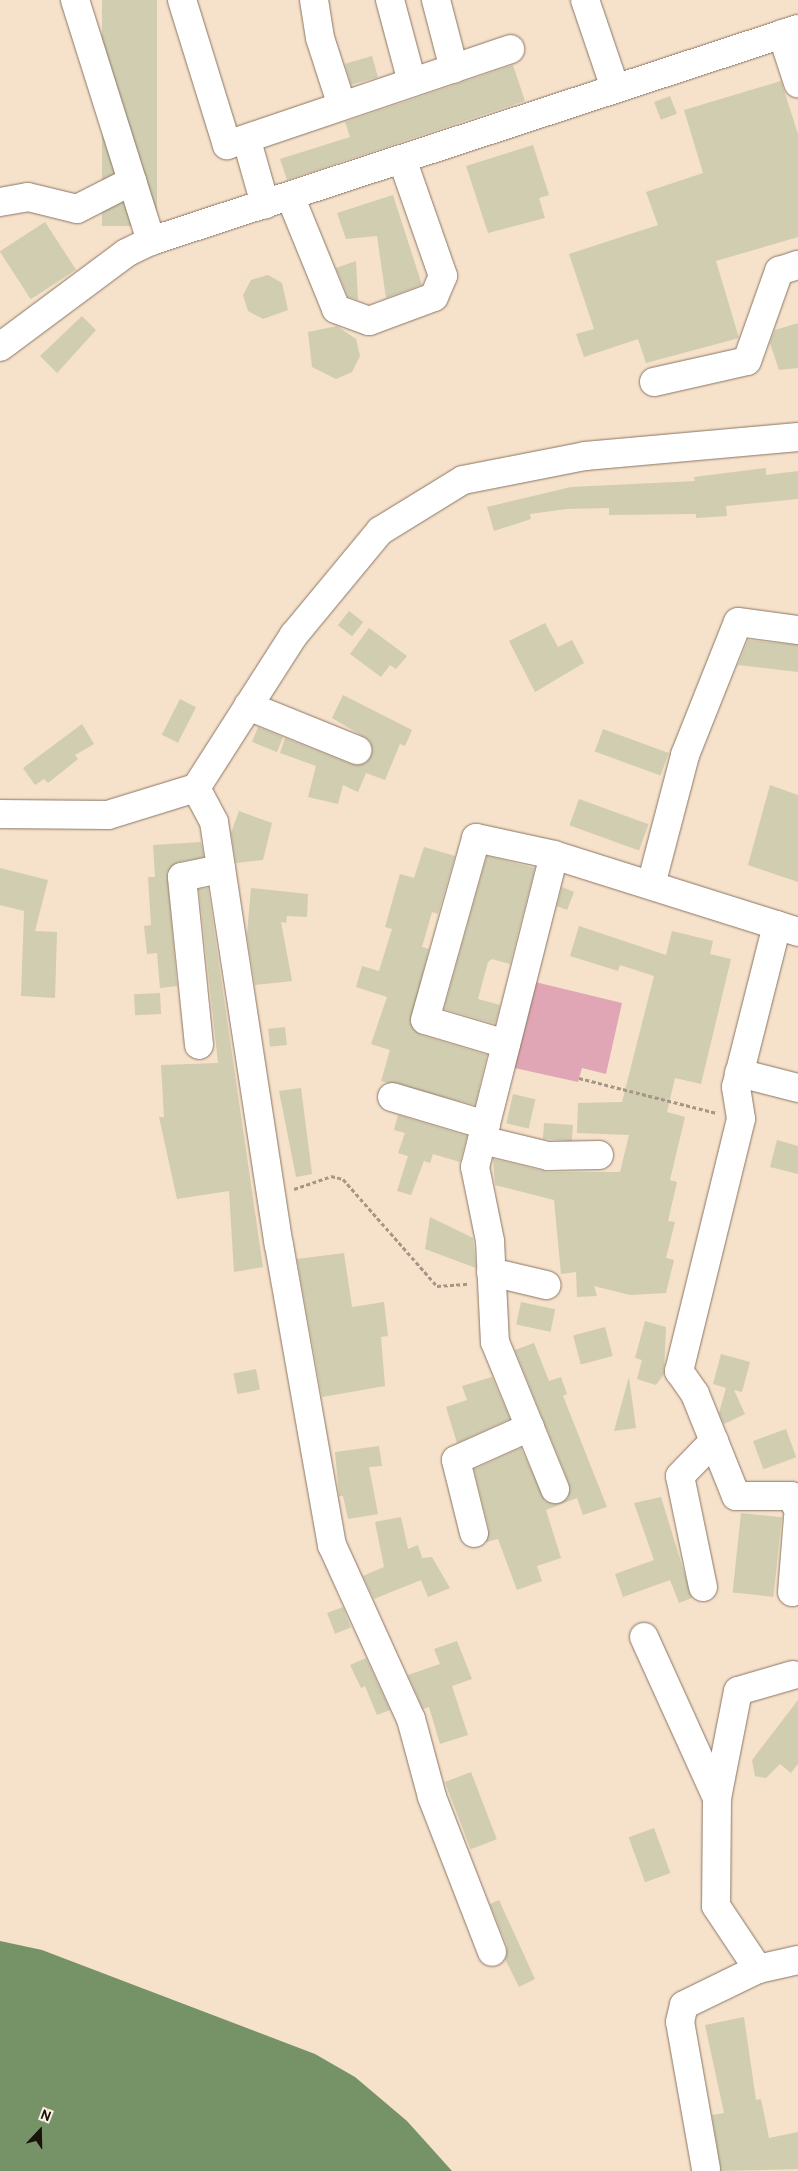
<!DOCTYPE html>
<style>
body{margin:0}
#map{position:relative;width:798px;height:2171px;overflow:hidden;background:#f6e1cb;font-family:Overpass,sans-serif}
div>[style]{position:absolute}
.green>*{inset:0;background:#e0a6b5}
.water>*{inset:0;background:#759366}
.building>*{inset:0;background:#d0cdb1;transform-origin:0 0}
.path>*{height:3px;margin-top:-1.5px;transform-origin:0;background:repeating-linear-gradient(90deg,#a69686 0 4px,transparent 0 6.5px)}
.roads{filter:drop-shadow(0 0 1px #897663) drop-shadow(0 0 1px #897663)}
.minor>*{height:28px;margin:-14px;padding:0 14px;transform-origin:14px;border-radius:14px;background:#fff}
span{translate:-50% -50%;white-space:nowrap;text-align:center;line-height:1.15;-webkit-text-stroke:4.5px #fcf0e2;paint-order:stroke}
.north{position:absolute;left:15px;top:2106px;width:50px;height:50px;-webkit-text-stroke:4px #fcf0e2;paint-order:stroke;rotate:21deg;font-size:14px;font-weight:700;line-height:20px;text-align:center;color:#1a130c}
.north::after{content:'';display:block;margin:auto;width:18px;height:22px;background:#1a130c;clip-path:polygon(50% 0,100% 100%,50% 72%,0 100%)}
</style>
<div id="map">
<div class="green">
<i style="clip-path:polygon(531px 981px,622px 1003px,606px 1074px,582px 1068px,578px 1082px,510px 1067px)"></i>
</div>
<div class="water">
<i style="clip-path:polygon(0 1941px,42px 1950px,315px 2054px,355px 2077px,407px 2121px,452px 2171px,0 2171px)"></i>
</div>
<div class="building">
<i style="left:102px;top:0;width:55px;height:226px"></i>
<i style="left:372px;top:56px;width:22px;height:28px;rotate:74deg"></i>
<i style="clip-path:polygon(513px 65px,525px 101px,287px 180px,280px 159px,350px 137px,345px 122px)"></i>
<i style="clip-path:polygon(781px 81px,798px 134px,798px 237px,716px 261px,739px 338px,646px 363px,638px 339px,584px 357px,576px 334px,594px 329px,569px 254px,658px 225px,646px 192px,703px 173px,684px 110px)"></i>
<i style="left:670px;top:96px;width:19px;height:17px;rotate:69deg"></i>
<i style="clip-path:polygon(533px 145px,549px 195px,539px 198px,545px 218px,488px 233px,466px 166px)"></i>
<i style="clip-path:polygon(393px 195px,422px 285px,386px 298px,377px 236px,346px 239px,337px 213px)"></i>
<i style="left:45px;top:222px;width:57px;height:54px;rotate:57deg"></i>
<i style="clip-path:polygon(356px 261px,358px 300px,348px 297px,336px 268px)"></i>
<i style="clip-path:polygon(268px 275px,282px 283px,288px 310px,263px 319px,248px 311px,243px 295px,251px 280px)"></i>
<i style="clip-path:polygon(82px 316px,96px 330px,57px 373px,40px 356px)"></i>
<i style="clip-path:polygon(798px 323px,798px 368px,779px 370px,770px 343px,775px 330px)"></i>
<i style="clip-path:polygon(337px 326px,356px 339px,360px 356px,352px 372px,336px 379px,312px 367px,308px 332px)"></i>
<i style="clip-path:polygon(766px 468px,766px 475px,798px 471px,798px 499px,726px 506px,727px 516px,696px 518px,696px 514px,609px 515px,609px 508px,567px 509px,530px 514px,531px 519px,494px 531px,487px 507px,571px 487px,695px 481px,694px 477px)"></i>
<i style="left:349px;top:611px;width:18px;height:18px;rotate:38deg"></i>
<i style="clip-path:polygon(545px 623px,558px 647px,572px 640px,584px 663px,535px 692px,509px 641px)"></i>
<i style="clip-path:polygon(369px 628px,407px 656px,396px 669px,390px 665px,381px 677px,350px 654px)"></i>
<i style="clip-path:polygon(748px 640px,798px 645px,798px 672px,738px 665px)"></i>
<i style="clip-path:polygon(343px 695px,412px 730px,405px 746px,400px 744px,385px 780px,366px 773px,358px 792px,343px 785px,338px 804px,308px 797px,316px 766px,280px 753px,285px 738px,351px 764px,367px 762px,372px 748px,369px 740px,332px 718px)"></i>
<i style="left:180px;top:699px;width:18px;height:40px;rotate:27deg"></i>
<i style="clip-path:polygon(82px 724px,94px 744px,75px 755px,78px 759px,48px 783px,44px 779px,35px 785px,23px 768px)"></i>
<i style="left:258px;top:727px;width:27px;height:16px;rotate:22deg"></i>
<i style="left:603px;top:729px;width:70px;height:24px;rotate:20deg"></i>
<i style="clip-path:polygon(770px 785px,798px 795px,798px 882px,748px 865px)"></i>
<i style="left:579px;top:799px;width:74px;height:28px;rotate:20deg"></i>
<i style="clip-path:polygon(239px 811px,272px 823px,263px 860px,236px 863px,231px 833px)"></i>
<i style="clip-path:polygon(201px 842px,204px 857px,178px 862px,167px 872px,177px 986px,160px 988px,157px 953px,147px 954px,144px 926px,151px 925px,148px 877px,155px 877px,153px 845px)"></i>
<i style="clip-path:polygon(424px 847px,455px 856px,438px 914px,432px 912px,422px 947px,429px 949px,410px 1023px,421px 1035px,487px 1055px,475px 1105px,381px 1081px,390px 1050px,371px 1044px,387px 997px,356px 987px,362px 966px,379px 971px,392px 929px,385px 927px,400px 874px,414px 878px)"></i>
<i style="clip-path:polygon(487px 856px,535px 868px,510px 964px,492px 959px,488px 962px,478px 999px,500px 1005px,495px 1024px,444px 1009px)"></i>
<i style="clip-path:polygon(0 868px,48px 880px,35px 931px,57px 932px,55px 998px,21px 996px,24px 911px,0 905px)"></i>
<i style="clip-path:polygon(562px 887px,574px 892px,567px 910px,557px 906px)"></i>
<i style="clip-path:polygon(208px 888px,263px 1267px,234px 1272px,229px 1191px,177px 1199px,159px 1117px,164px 1117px,161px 1065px,218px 1063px,199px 889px)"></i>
<i style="clip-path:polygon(251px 888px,308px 894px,307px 917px,287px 916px,286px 923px,281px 922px,292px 981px,255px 985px,247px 935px)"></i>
<i style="clip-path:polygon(579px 926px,666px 955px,672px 931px,713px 941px,710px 954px,731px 959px,701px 1084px,675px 1078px,667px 1112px,685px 1117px,670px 1180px,677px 1182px,668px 1221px,675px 1222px,666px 1258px,674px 1260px,666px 1293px,630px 1295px,594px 1286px,597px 1296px,577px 1297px,576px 1272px,561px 1274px,554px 1200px,495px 1185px,493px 1159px,548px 1172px,620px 1172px,629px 1135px,577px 1133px,578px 1103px,622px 1102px,654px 976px,620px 965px,618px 971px,570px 956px)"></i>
<i style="left:160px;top:993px;width:21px;height:26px;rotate:87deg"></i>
<i style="left:285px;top:1027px;width:18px;height:17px;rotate:84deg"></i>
<i style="clip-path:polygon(301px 1088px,312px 1174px,296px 1177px,279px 1091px)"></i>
<i style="left:513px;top:1094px;width:23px;height:30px;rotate:13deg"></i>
<i style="clip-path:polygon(398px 1115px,467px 1136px,460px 1162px,433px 1154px,430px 1163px,424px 1161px,411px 1195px,397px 1191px,408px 1156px,398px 1153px,405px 1133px,394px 1130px)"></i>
<i style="left:544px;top:1123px;width:29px;height:16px;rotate:4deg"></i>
<i style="clip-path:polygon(777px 1140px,798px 1146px,798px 1174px,770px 1167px)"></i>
<i style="clip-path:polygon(430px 1217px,473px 1238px,476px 1268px,425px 1249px)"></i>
<i style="clip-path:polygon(344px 1253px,352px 1307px,384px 1302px,388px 1336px,381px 1337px,385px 1386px,322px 1397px,297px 1259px)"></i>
<i style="left:521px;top:1302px;width:35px;height:23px;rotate:12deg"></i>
<i style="clip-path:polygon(645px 1321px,666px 1327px,664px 1374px,656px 1385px,637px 1379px,642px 1360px,635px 1358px)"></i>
<i style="left:605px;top:1327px;width:30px;height:33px;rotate:75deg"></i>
<i style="clip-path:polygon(534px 1343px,549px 1381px,561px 1377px,567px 1394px,563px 1396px,607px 1507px,583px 1515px,577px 1498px,546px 1510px,561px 1558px,537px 1566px,542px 1581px,517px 1590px,498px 1539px,486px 1542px,489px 1529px,474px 1469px,521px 1448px,545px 1501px,553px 1504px,568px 1498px,569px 1483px,515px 1350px)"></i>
<i style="clip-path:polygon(721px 1354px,750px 1362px,742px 1392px,734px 1390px,745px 1414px,724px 1424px,719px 1413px,726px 1388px,713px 1384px)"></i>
<i style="left:256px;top:1369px;width:21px;height:23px;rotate:79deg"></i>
<i style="clip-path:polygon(492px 1377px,510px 1419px,457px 1443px,446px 1407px,467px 1400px,462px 1386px)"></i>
<i style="clip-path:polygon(629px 1377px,636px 1428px,614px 1431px)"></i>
<i style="left:786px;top:1429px;width:30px;height:35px;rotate:70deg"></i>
<i style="clip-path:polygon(379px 1446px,382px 1466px,369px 1467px,378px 1514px,348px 1519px,343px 1496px,339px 1496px,335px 1452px)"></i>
<i style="clip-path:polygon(661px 1497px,692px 1598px,679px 1603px,670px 1580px,623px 1597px,615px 1574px,654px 1560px,634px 1503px)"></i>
<i style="left:741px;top:1513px;width:41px;height:80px;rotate:6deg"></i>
<i style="clip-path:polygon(401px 1517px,408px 1549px,418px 1545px,422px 1558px,432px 1557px,450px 1588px,428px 1597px,421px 1580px,374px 1599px,363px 1576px,384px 1567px,375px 1522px)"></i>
<i style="left:343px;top:1607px;width:22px;height:17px;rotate:69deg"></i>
<i style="clip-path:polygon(457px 1641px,472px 1679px,452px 1686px,468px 1735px,440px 1744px,429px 1707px,423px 1709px,408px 1675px,440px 1664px,434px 1649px)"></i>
<i style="clip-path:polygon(366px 1658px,390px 1710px,377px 1715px,365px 1686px,361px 1688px,350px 1665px)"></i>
<i style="clip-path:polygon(798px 1700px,798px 1764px,791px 1773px,780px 1764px,766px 1778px,755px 1776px,752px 1760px)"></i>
<i style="left:471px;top:1772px;width:72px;height:28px;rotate:69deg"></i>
<i style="left:654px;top:1828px;width:48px;height:27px;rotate:70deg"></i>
<i style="clip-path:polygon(499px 1900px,535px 1979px,519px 1987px,505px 1959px,507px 1946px,490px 1904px)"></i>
<i style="clip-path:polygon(744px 2017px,756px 2100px,761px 2099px,769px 2138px,798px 2132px,798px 2169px,721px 2171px,712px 2115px,724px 2113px,705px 2025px)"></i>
</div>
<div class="path">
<i style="left:579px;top:1078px;width:141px;rotate:14.3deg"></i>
<i style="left:294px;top:1189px;width:39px;rotate:-19deg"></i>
<i style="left:331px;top:1176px;width:12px;rotate:14deg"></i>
<i style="left:343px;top:1179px;width:142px;rotate:48.7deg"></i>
<i style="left:437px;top:1286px;width:32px;rotate:-4deg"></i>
</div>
<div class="roads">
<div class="minor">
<i style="left:75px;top:0;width:253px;rotate:72.5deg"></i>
<i style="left:182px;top:0;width:152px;rotate:72.8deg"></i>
<i style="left:227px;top:145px;width:299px;rotate:-18.7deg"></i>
<i style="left:314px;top:0;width:38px;rotate:81deg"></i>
<i style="left:320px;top:38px;width:71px;rotate:72.1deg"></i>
<i style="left:390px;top:0;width:85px;rotate:75deg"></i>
<i style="left:436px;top:0;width:71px;rotate:75.4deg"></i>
<i style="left:585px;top:0;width:93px;rotate:71.2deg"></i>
<i style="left:782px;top:34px;width:52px;rotate:71.9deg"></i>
<i style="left:247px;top:141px;width:66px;rotate:74.1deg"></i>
<i style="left:290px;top:196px;width:122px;rotate:67.8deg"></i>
<i style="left:336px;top:309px;width:35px;rotate:20deg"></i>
<i style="left:369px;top:321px;width:69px;rotate:-20.3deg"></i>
<i style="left:434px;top:297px;width:23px;rotate:-67deg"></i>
<i style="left:443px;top:276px;width:124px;rotate:-109.3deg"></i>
<i style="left:0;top:202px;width:28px;rotate:-10deg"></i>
<i style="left:28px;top:197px;width:50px;rotate:13.8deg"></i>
<i style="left:77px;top:209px;width:62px;rotate:-27deg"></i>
<i style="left:0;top:347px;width:157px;rotate:-36.7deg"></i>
<i style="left:126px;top:253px;width:28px;rotate:-26deg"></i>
<i style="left:151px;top:241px;width:681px;rotate:-18.14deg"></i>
<i style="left:654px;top:382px;width:95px;rotate:-12.7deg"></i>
<i style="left:747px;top:361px;width:96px;rotate:-70.4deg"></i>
<i style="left:779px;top:271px;width:20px;rotate:-18deg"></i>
<i style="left:248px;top:706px;width:118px;rotate:22deg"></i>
<i style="left:196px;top:788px;width:38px;rotate:62deg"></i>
<i style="left:214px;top:822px;width:428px;rotate:81.3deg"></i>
<i style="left:279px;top:1245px;width:305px;rotate:80deg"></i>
<i style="left:332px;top:1545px;width:191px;rotate:65.6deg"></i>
<i style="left:411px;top:1719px;width:81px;rotate:74.9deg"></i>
<i style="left:432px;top:1797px;width:166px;rotate:68.8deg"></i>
<i style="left:0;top:814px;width:108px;rotate:0.5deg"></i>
<i style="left:108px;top:815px;width:92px;rotate:-17.1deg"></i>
<i style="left:196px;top:788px;width:182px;rotate:-57.4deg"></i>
<i style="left:294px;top:635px;width:135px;rotate:-50.4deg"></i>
<i style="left:380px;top:531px;width:97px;rotate:-31.6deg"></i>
<i style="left:463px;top:480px;width:124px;rotate:-11.1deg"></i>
<i style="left:585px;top:456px;width:214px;rotate:-5.1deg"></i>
<i style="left:554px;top:855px;width:322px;rotate:104.2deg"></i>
<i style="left:475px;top:1167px;width:76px;rotate:78.5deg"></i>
<i style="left:490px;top:1241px;width:101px;rotate:87.2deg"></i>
<i style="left:495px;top:1342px;width:159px;rotate:67.8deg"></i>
<i style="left:651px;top:885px;width:134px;rotate:-75.3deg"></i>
<i style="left:685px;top:755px;width:143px;rotate:-68.3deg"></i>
<i style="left:738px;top:622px;width:61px;rotate:7.6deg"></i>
<i style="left:777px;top:925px;width:167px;rotate:104.2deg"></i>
<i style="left:736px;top:1087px;width:32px;rotate:81deg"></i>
<i style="left:741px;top:1119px;width:260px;rotate:103.8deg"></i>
<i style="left:679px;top:1371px;width:28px;rotate:55deg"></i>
<i style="left:695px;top:1394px;width:110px;rotate:68.1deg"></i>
<i style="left:736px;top:1496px;width:55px"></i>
<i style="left:791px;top:1496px;width:15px;rotate:62deg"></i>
<i style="left:506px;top:1044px;width:84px;rotate:-163.5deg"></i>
<i style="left:425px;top:1020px;width:189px;rotate:-74.3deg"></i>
<i style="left:476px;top:838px;width:80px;rotate:12.3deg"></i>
<i style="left:554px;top:855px;width:256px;rotate:17.5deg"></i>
<i style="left:199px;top:1045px;width:169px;rotate:-95.8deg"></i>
<i style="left:182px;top:877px;width:40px;rotate:-12deg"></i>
<i style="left:739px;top:1073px;width:61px;rotate:14.3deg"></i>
<i style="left:392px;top:1097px;width:98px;rotate:16.6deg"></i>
<i style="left:482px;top:1140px;width:68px;rotate:13.6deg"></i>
<i style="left:548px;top:1156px;width:51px;rotate:-1.1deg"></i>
<i style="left:491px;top:1272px;width:57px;rotate:13.3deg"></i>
<i style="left:474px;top:1533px;width:75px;rotate:-103.9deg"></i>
<i style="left:456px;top:1460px;width:81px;rotate:-24deg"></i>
<i style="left:703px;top:1587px;width:113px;rotate:-101.7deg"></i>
<i style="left:680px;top:1476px;width:49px;rotate:-45.8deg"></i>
<i style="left:792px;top:1592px;width:75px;rotate:-85.4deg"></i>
<i style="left:644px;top:1637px;width:177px;rotate:65.6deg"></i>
<i style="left:793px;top:1675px;width:57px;rotate:163.8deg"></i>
<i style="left:738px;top:1691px;width:109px;rotate:101.1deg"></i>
<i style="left:717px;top:1798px;width:108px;rotate:90.5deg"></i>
<i style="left:716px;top:1906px;width:76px;rotate:56.3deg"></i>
<i style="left:758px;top:1969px;width:41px;rotate:-12.7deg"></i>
<i style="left:706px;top:2169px;width:149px;rotate:-100deg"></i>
<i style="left:680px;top:2022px;width:17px;rotate:-77deg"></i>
<i style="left:684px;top:2005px;width:82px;rotate:-25.9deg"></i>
</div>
</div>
<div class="north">N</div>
</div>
